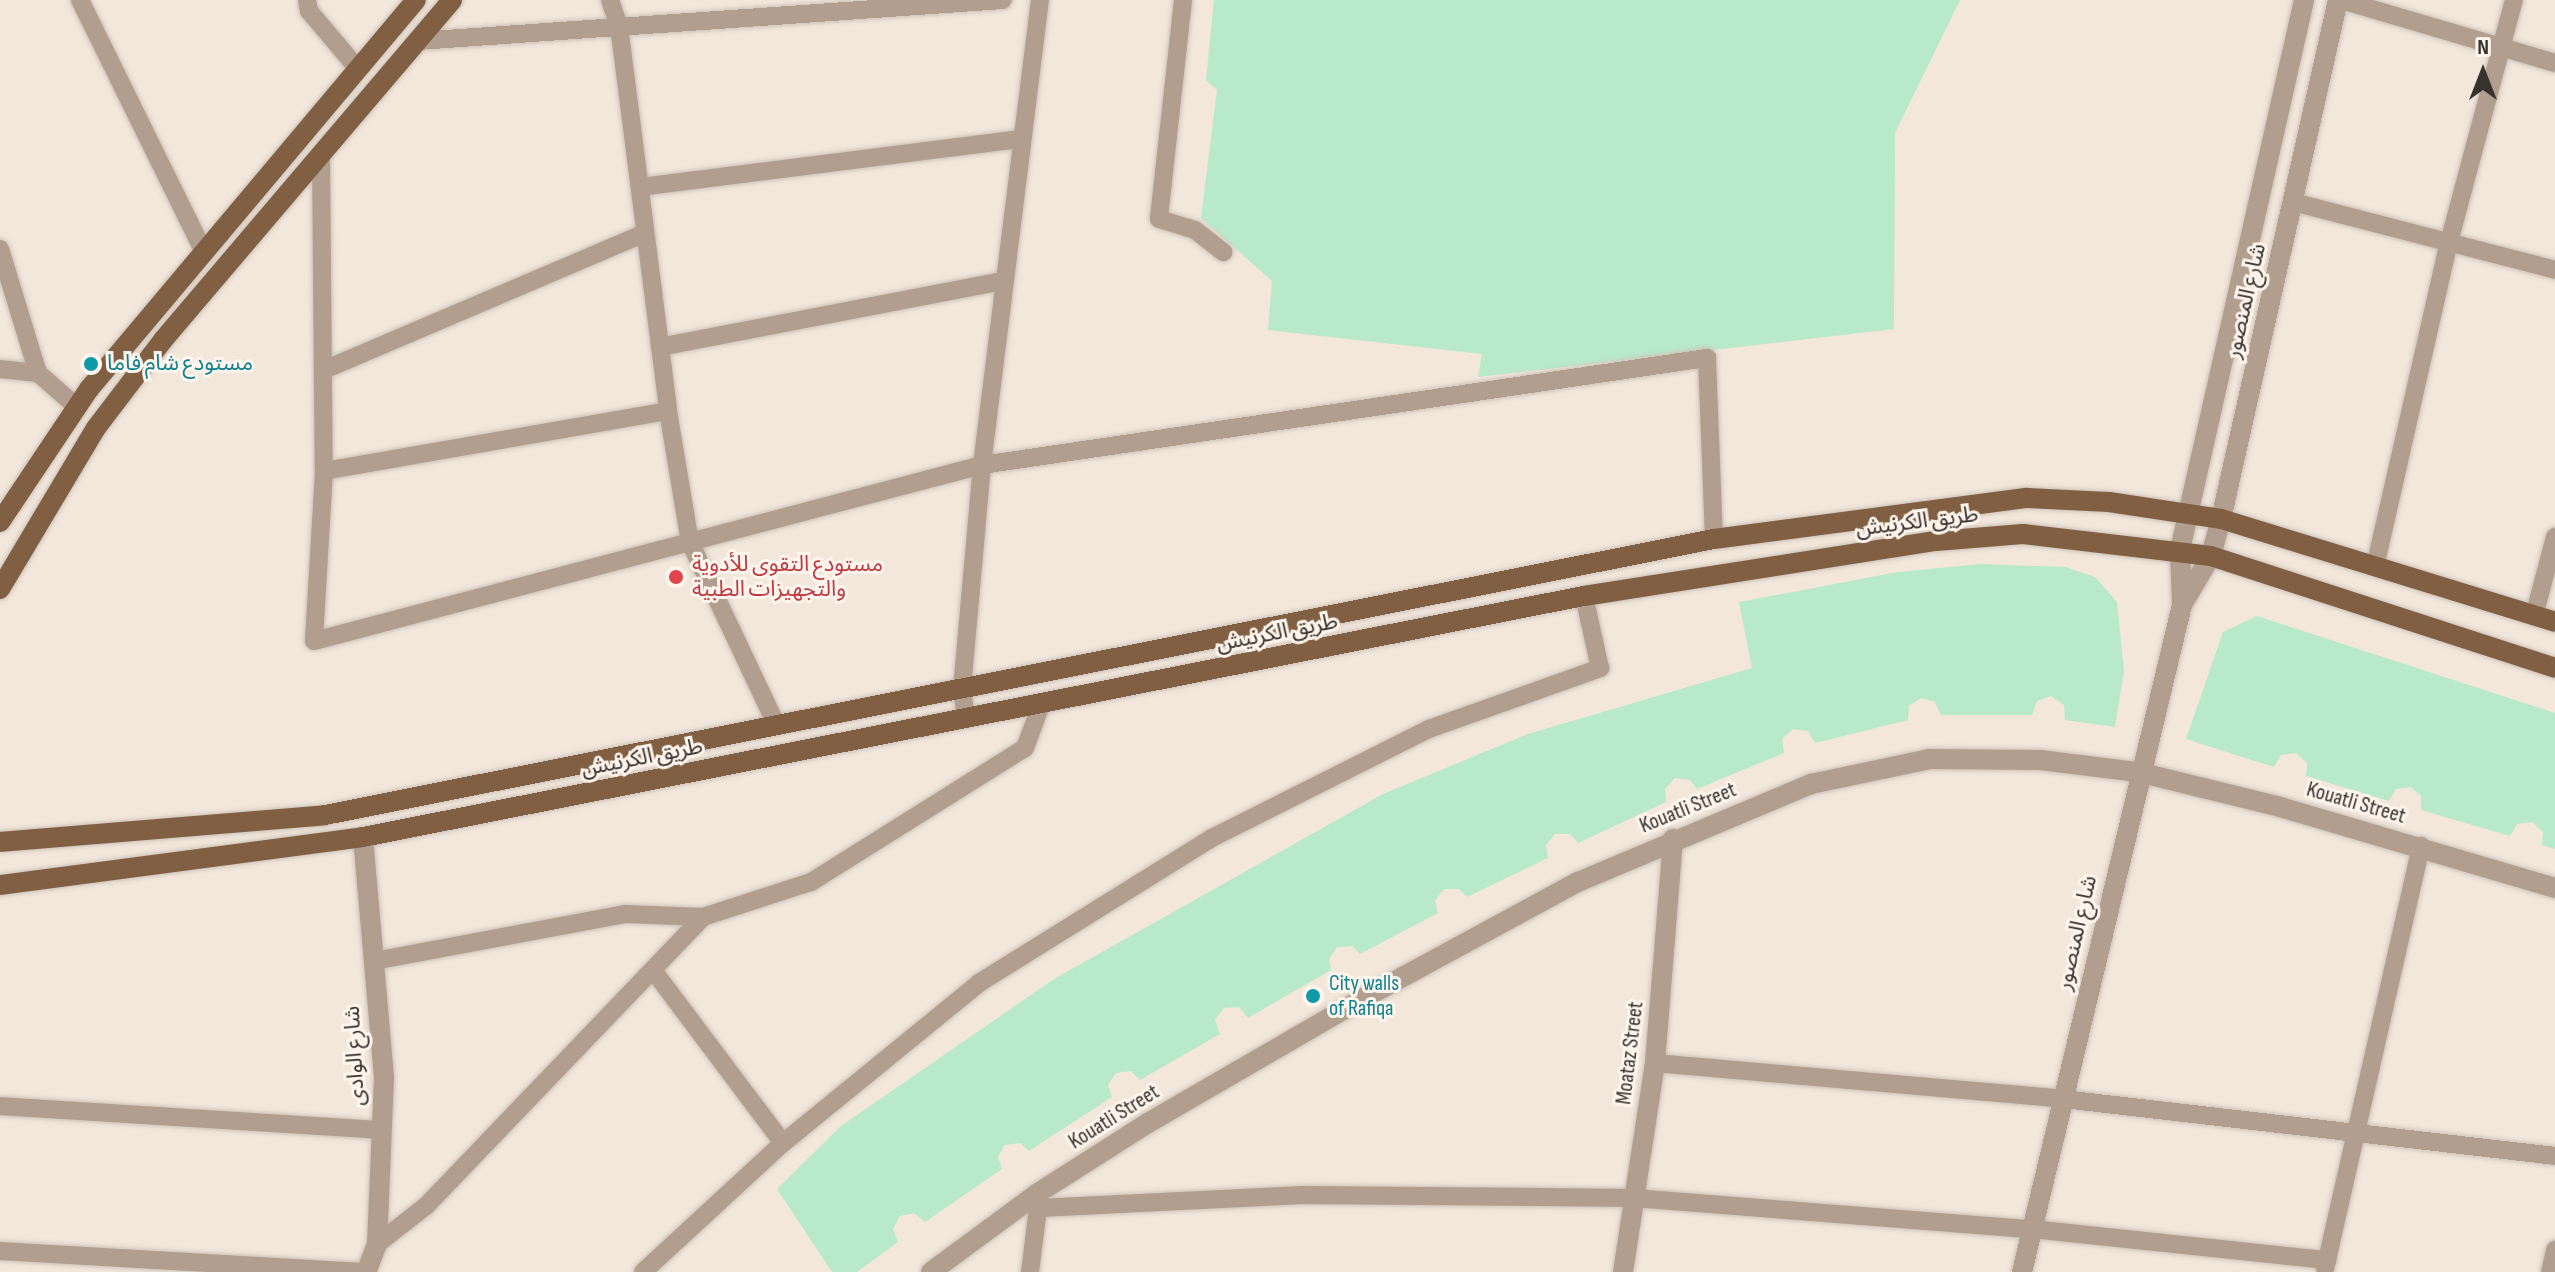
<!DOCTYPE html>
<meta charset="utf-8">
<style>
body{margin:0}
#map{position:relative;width:2555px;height:1272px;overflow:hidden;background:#f3e7dc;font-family:"Sofia Sans Condensed","Noto Sans Arabic",sans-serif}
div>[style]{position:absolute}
.green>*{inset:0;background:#b8e9cb}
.roads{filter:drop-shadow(0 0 2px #cdc3b9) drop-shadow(0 0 2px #cdc3b9)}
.minor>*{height:18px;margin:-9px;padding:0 9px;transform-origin:9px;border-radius:9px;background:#b19e8e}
.tertiary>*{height:20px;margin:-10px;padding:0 10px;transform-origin:10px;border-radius:10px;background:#b19e8e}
.primary>*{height:20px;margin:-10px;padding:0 10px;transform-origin:10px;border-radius:10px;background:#805f42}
.dots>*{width:22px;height:22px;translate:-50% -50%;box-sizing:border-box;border:4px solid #fff5ec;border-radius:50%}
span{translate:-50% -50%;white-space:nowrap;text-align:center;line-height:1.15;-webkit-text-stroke:6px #fff5ec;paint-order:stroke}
.street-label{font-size:22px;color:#37322e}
.culture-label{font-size:22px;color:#0d838f}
.left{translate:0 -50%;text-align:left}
.health-label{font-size:22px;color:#be3a42}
.north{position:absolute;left:2443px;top:32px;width:80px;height:80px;-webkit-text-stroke:6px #fff5ec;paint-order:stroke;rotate:0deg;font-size:22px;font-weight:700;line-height:32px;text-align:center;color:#37322e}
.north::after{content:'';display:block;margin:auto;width:28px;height:36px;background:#37322e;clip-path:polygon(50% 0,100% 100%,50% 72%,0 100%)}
</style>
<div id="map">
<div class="green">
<i style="clip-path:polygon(1214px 0,1960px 0,1895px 133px,1894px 329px,1478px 377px,1482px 354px,1268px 330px,1272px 281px,1201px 218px,1217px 90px,1206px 80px)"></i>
<i style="clip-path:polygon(1980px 564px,2065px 567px,2095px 577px,2117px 602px,2124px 671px,2115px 727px,2065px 720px,2064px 705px,2051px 696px,2037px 701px,2032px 715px,1941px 715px,1935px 702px,1921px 698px,1909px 706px,1908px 720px,1815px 743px,1808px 731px,1793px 729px,1782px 739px,1784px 753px,1697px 789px,1690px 780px,1675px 778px,1665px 789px,1666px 802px,1578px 843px,1570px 834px,1555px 834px,1546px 845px,1548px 858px,1467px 897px,1459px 889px,1444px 889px,1435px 901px,1438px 913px,1360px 954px,1352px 946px,1337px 947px,1329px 959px,1331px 970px,1248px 1018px,1239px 1007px,1224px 1008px,1215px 1020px,1220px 1034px,1140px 1080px,1131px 1071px,1116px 1073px,1108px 1085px,1112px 1097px,1029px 1151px,1020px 1143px,1005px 1145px,998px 1157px,1002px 1169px,925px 1222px,914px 1213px,900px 1216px,893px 1229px,898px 1242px,857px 1272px,832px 1272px,777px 1189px,841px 1126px,1054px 979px,1383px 794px,1528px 734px,1752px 668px,1739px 602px,1898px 572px)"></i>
<i style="clip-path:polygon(2257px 616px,2555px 713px,2555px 849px,2542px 845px,2543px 832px,2532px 822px,2517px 824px,2510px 836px,2421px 810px,2421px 796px,2411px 787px,2396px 789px,2389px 801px,2306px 776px,2307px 763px,2296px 753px,2281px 755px,2274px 767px,2186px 739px,2223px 632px)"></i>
</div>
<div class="roads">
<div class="minor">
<i style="left:80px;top:0;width:281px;rotate:63.8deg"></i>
<i style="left:307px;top:0;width:11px;rotate:80deg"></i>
<i style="left:309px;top:11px;width:76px;rotate:49.8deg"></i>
<i style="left:610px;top:0;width:28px;rotate:71deg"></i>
<i style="left:619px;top:26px;width:388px;rotate:82.7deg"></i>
<i style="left:668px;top:411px;width:133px;rotate:80.5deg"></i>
<i style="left:690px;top:542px;width:201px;rotate:64.7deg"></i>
<i style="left:1183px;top:0;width:220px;rotate:96.3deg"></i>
<i style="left:1159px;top:219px;width:38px;rotate:17deg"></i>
<i style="left:1195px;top:230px;width:36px;rotate:38deg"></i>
<i style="left:2341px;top:0;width:223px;rotate:16.4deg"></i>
<i style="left:418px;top:41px;width:586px;rotate:-4.01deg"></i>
<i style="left:321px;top:155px;width:316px;rotate:89.5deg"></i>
<i style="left:324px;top:471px;width:170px;rotate:93.4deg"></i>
<i style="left:314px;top:641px;width:691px;rotate:-14.76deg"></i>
<i style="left:982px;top:465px;width:733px;rotate:-8.4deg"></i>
<i style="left:1707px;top:358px;width:181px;rotate:87.8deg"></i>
<i style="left:640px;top:187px;width:385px;rotate:-7.2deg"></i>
<i style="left:2293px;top:202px;width:271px;rotate:14.5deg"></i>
<i style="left:0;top:249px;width:130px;rotate:73deg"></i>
<i style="left:38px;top:373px;width:52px;rotate:41.1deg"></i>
<i style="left:660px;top:347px;width:350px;rotate:-10.9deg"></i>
<i style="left:0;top:369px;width:38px;rotate:6deg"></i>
<i style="left:324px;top:370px;width:349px;rotate:-23.1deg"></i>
<i style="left:324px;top:471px;width:349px;rotate:-9.9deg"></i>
<i style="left:2375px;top:567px;width:329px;rotate:-77.2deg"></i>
<i style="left:2448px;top:246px;width:255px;rotate:-75deg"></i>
<i style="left:2534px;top:616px;width:82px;rotate:-75.1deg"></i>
<i style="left:966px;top:718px;width:29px;rotate:-98deg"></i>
<i style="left:962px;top:689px;width:225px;rotate:-84.9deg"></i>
<i style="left:982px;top:465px;width:469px;rotate:-82.9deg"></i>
<i style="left:374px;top:961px;width:256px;rotate:-10.6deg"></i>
<i style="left:626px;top:914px;width:77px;rotate:2.2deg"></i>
<i style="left:653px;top:970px;width:216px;rotate:53.1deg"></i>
<i style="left:1655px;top:1063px;width:410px;rotate:5deg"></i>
<i style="left:2063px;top:1099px;width:495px;rotate:6.6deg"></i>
<i style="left:0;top:1106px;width:383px;rotate:3.6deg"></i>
<i style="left:1039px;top:1208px;width:264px;rotate:-2.8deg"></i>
<i style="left:1303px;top:1195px;width:330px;rotate:0.5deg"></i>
<i style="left:1633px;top:1198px;width:399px;rotate:4.5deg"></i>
<i style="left:2031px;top:1229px;width:298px;rotate:6deg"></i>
<i style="left:377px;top:1244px;width:62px;rotate:-37.8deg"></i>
<i style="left:426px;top:1206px;width:400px;rotate:-46.2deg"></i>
<i style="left:703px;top:917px;width:114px;rotate:-18deg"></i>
<i style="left:811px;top:882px;width:252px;rotate:-32.1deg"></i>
<i style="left:1025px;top:748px;width:46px;rotate:-69.6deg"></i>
<i style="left:0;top:1251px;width:367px;rotate:3.3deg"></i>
<i style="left:2325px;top:1269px;width:434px;rotate:-77.2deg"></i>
<i style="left:643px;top:1272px;width:190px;rotate:-42.7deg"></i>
<i style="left:783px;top:1143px;width:253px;rotate:-39.2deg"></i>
<i style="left:979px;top:983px;width:274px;rotate:-31.9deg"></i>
<i style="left:1212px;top:838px;width:243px;rotate:-26.7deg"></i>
<i style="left:1429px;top:729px;width:182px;rotate:-19.6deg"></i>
<i style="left:1600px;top:668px;width:74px;rotate:-102.5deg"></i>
<i style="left:1030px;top:1272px;width:73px;rotate:-82.9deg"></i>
<i style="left:2550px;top:1272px;width:23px;rotate:-77deg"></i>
</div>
<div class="tertiary">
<i style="left:2182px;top:605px;width:55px;rotate:-92.1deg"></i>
<i style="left:2180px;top:550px;width:564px;rotate:-77.29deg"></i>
<i style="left:363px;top:837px;width:242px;rotate:85deg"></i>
<i style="left:384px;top:1078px;width:166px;rotate:92.4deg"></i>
<i style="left:377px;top:1244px;width:30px;rotate:111deg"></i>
<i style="left:931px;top:1272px;width:133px;rotate:-36.4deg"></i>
<i style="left:1038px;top:1193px;width:130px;rotate:-32.5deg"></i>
<i style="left:1148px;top:1123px;width:250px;rotate:-30.1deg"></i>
<i style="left:1364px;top:998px;width:243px;rotate:-28.5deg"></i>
<i style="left:1578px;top:882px;width:253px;rotate:-22.8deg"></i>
<i style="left:1811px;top:784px;width:122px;rotate:-11.9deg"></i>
<i style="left:1930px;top:759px;width:110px;rotate:0.5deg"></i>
<i style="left:2040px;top:760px;width:99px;rotate:7deg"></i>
<i style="left:2138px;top:772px;width:146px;rotate:13.8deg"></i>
<i style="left:2280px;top:807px;width:287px;rotate:16.4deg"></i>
<i style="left:1623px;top:1272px;width:211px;rotate:-81.3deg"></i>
<i style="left:1655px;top:1063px;width:225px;rotate:-85.4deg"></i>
<i style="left:2022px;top:1272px;width:686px;rotate:-76.51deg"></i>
<i style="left:2182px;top:605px;width:57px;rotate:-59.4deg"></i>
<i style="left:2211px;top:556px;width:38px;rotate:-75deg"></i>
<i style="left:2221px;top:519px;width:532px;rotate:-77.3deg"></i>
</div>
<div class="primary">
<i style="left:0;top:522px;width:160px;rotate:-56.2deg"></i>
<i style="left:89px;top:389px;width:508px;rotate:-49.95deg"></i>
<i style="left:0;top:589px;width:187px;rotate:-59.2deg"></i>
<i style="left:96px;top:428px;width:111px;rotate:-52.7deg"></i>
<i style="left:163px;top:340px;width:446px;rotate:-49.6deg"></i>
<i style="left:0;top:842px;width:326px;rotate:-4.7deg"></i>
<i style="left:325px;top:815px;width:1416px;rotate:-11.24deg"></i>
<i style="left:1714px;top:539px;width:316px;rotate:-7.5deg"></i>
<i style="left:2027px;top:498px;width:82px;rotate:2.8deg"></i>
<i style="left:2109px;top:502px;width:113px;rotate:8.6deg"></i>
<i style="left:2221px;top:519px;width:350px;rotate:17.1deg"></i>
<i style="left:0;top:885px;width:366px;rotate:-7.5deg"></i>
<i style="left:363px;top:837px;width:1245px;rotate:-11.17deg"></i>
<i style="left:1584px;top:596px;width:356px;rotate:-8.9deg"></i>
<i style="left:1936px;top:541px;width:87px;rotate:-4.6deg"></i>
<i style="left:2023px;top:534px;width:189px;rotate:6.7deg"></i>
<i style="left:2211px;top:556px;width:362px;rotate:18deg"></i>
</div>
</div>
<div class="dots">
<i style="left:91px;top:364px;background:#0f9aa8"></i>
<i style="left:676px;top:577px;background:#e0444e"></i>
<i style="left:1313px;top:996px;background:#0f9aa8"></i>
</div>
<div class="street-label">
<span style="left:2246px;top:301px;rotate:-77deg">شارع المنصور</span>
<span style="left:1917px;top:522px;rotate:-7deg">طريق الكرنيش</span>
<span style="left:1277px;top:633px;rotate:-11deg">طريق الكرنيش</span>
<span style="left:642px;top:758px;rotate:-11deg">طريق الكرنيش</span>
<span style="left:2356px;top:803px;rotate:16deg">Kouatli Street</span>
<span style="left:1688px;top:808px;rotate:-22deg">Kouatli Street</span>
<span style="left:2077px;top:933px;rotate:-77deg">شارع المنصور</span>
<span style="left:1630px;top:1053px;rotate:-83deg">Moataz Street</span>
<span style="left:355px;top:1056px;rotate:-93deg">شارع الوادى</span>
<span style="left:1114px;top:1117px;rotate:-32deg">Kouatli Street</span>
</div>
<div class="culture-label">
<span class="left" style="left:107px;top:364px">مستودع شام فاما</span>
<span class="left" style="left:1329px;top:996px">City walls<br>of Rafiqa</span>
</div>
<div class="health-label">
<span class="left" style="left:692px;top:577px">مستودع التقوى للأدوية<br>والتجهيزات الطبية</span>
</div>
<div class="north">N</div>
</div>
